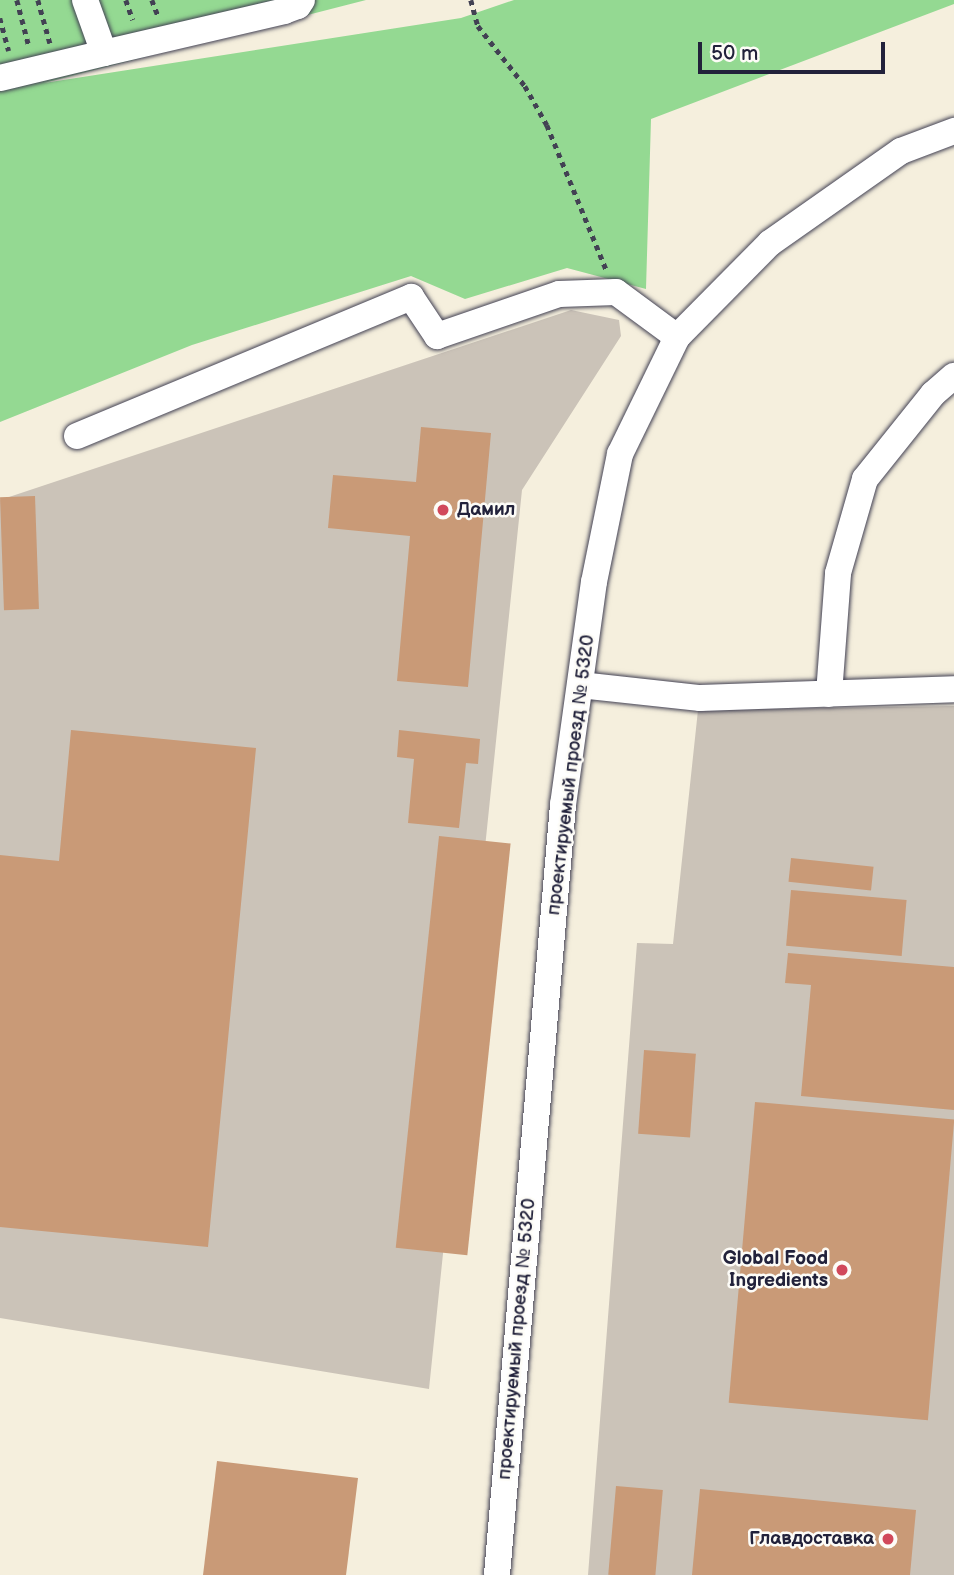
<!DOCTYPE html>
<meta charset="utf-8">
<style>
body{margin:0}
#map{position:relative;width:954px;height:1575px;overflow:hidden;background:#f5efdd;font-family:"Balsamiq Sans",sans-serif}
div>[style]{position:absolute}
.industrial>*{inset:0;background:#cbc3b8}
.green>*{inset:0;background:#94d992}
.building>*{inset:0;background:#c99a77;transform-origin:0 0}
.path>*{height:4.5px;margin-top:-2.25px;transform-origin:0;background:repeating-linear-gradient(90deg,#424153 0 5px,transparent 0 10px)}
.roads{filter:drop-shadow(0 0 2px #424153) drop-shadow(0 0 2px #424153)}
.minor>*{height:26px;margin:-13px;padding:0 13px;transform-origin:13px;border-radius:13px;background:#fff}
.dots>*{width:19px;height:19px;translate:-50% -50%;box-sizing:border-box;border:4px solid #fdfcf7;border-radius:50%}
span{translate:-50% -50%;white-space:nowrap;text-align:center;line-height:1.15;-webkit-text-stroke:5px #fdfcf7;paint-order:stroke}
.poi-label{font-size:19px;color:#22223b;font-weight:700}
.left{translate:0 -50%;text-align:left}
.right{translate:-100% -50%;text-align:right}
.street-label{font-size:19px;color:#22223b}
.scale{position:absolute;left:698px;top:42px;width:187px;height:32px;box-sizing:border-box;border:4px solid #22223b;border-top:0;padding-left:9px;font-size:21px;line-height:24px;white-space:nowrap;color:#22223b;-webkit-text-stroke:5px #fdfcf7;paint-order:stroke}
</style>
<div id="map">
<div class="industrial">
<i style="clip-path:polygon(571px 310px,619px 320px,621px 336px,522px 490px,429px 1389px,0 1318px,0 500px)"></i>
<i style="clip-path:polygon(954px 706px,954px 1575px,588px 1575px,637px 943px,673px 944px,698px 710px)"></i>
</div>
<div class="green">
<i style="clip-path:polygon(0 0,366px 0,44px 83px,461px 18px,514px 0,954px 0,954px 4px,651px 119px,646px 289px,567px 268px,465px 299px,411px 276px,192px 345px,0 422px)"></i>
</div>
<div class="building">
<i style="clip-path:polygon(421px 427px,491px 433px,468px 687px,397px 681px,410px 536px,328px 528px,333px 475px,416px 482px)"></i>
<i style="left:35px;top:496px;width:113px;height:35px;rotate:88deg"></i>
<i style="clip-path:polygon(71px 730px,256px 748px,208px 1247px,0 1227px,0 855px,59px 861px)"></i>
<i style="clip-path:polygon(399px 730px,480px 739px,478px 764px,466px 763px,459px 828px,408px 823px,414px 759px,397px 757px)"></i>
<i style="left:439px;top:836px;width:72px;height:414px;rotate:6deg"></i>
<i style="left:791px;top:858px;width:83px;height:24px;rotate:6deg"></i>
<i style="left:791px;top:890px;width:116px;height:56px;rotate:5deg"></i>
<i style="clip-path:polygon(788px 953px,954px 967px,954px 1110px,801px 1096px,811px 985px,785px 983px)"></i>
<i style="left:644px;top:1050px;width:52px;height:84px;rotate:4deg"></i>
<i style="left:755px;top:1102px;width:200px;height:302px;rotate:5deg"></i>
<i style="clip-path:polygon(217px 1461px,358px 1478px,346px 1575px,203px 1575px)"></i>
<i style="left:616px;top:1486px;width:47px;height:89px;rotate:5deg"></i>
<i style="clip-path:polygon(700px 1489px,916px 1510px,910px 1575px,692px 1575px)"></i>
</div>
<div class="path">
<i style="left:17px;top:0;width:48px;rotate:75.4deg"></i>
<i style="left:38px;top:0;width:45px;rotate:74.4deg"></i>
<i style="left:126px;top:0;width:21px;rotate:71deg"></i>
<i style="left:152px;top:0;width:17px;rotate:69deg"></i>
<i style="left:471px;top:0;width:27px;rotate:75deg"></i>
<i style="left:478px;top:26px;width:76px;rotate:51.9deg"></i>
<i style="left:525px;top:86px;width:45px;rotate:60.6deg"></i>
<i style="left:547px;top:125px;width:156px;rotate:67.7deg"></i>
<i style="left:0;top:18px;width:34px;rotate:75deg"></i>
</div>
<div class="roads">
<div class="minor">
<i style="left:104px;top:53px;width:185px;rotate:-13.1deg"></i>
<i style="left:284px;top:11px;width:15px;rotate:-20deg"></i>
<i style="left:298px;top:6px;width:7px;rotate:-56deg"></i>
<i style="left:0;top:78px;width:107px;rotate:-13.5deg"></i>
<i style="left:104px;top:53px;width:56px;rotate:-109.7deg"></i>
<i style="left:77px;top:436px;width:362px;rotate:-22.6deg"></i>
<i style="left:411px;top:297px;width:47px;rotate:56.3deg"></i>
<i style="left:437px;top:336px;width:129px;rotate:-19deg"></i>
<i style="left:559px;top:294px;width:57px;rotate:-2deg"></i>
<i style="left:616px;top:292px;width:76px;rotate:36.4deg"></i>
<i style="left:580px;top:685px;width:121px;rotate:6.2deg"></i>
<i style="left:700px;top:698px;width:254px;rotate:-2deg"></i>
<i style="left:829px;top:694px;width:121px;rotate:-85.7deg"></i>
<i style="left:838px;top:573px;width:98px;rotate:-74deg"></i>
<i style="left:865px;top:479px;width:109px;rotate:-51.3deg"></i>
<i style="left:933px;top:394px;width:28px;rotate:-41deg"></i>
<i style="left:497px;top:1575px;width:773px;rotate:-85.1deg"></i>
<i style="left:563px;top:805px;width:225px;rotate:-82.1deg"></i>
<i style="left:594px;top:582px;width:131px;rotate:-78.5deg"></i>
<i style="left:620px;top:454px;width:130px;rotate:-64deg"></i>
<i style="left:677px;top:337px;width:132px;rotate:-45.3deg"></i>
<i style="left:770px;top:243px;width:160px;rotate:-35.1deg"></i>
<i style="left:901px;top:151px;width:57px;rotate:-20.7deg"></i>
</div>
</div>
<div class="dots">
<i style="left:443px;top:510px;background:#d1495b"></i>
<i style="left:842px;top:1270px;background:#d1495b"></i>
<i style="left:888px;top:1539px;background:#d1495b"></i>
</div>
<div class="poi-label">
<span class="left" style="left:457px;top:510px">Дамил</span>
<span class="right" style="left:828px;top:1270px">Global Food<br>Ingredients</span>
<span class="right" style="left:874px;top:1539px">Главдоставка</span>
</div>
<div class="street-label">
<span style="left:571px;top:775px;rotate:-83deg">проектируемый проезд № 5320</span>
<span style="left:517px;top:1339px;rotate:-85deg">проектируемый проезд № 5320</span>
</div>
<div class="scale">50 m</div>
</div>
